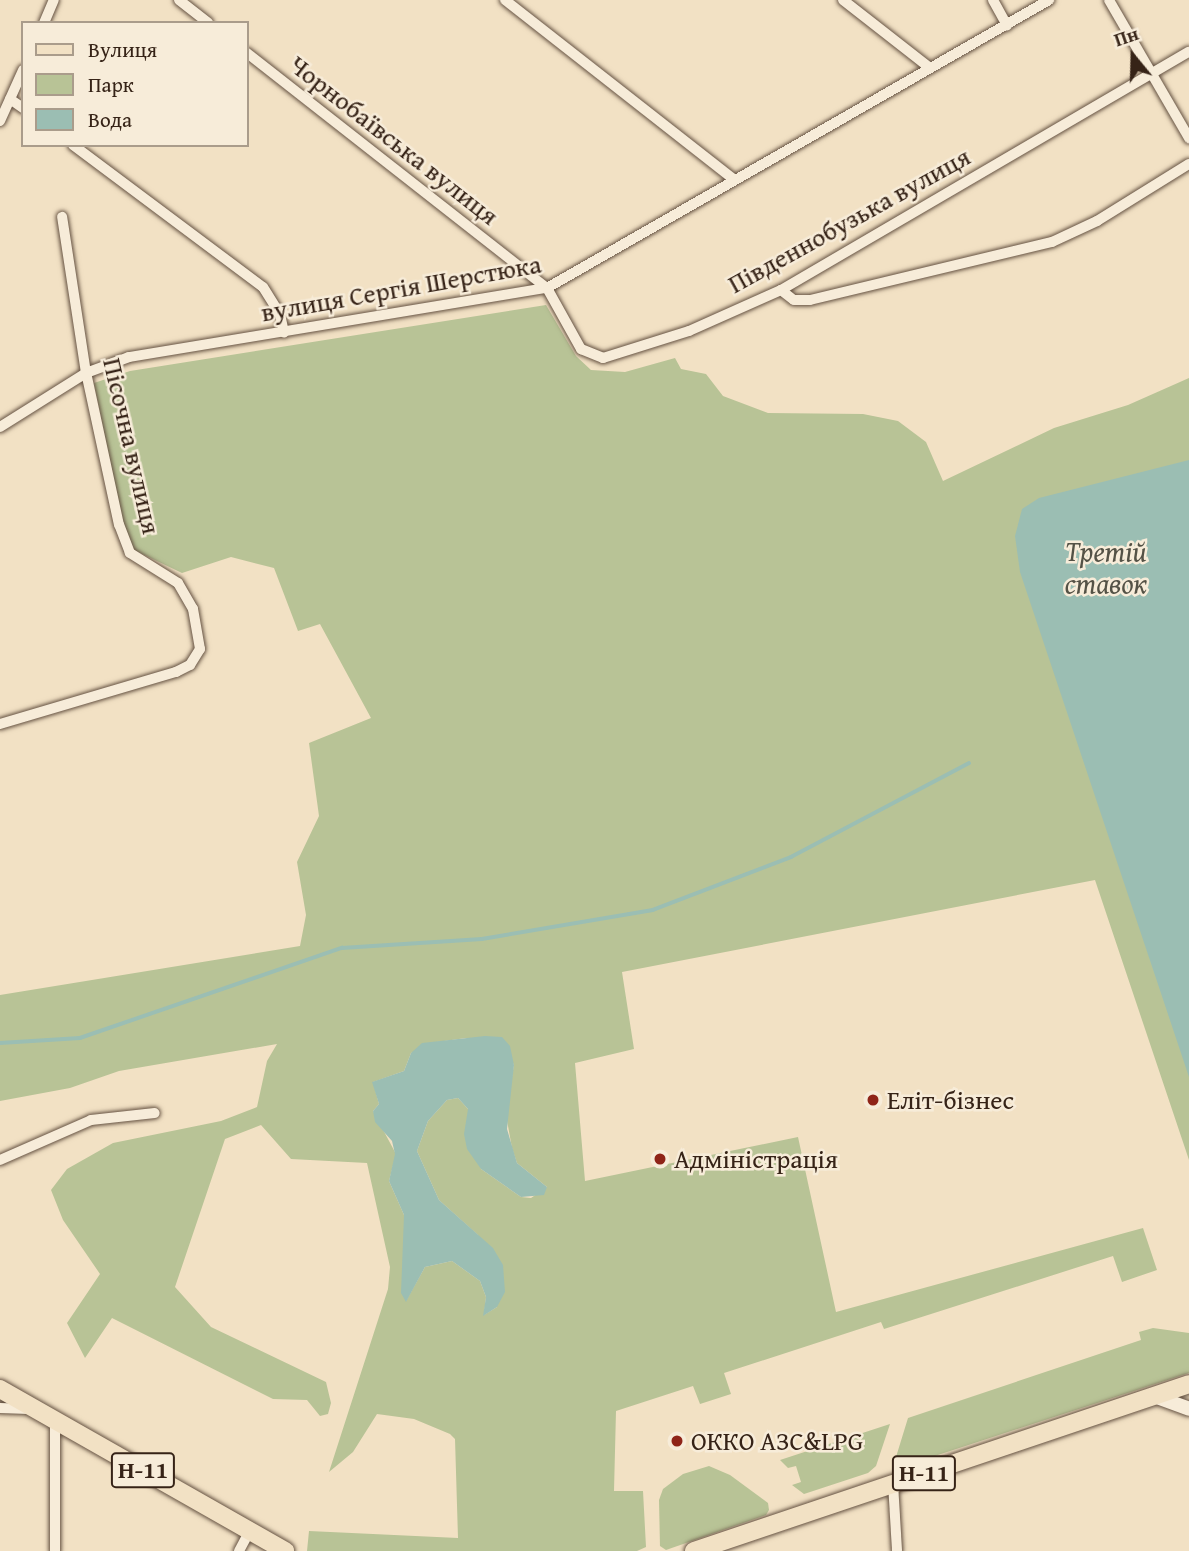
<!DOCTYPE html>
<meta charset="utf-8">
<style>
body{margin:0}
#map{position:relative;width:1189px;height:1551px;overflow:hidden;background:#f2e1c4;font-family:"Gentium Book Plus",serif}
div>[style]{position:absolute}
.green>*{inset:0;background:#b8c396}
.water>*{inset:0;background:#9bbeb3}
.stream>*{height:3.5px;margin:-1.75px;padding:0 1.75px;transform-origin:1.75px;border-radius:1.75px;background:#9bbeb3}
.roads{filter:drop-shadow(0 0 2px #655242) drop-shadow(0 0 2px #655242)}
.minor>*{height:10px;margin:-5px;padding:0 5px;transform-origin:5px;border-radius:5px;background:#f7ecd9}
.tertiary>*{height:14px;margin:-7px;padding:0 7px;transform-origin:7px;border-radius:7px;background:#f7ecd9}
.primary>*{height:18px;margin:-9px;padding:0 9px;transform-origin:9px;border-radius:9px;background:#f2e1c4}
.dots>*{width:19px;height:19px;translate:-50% -50%;box-sizing:border-box;border:4px solid #f7ecd9;border-radius:50%}
span{translate:-50% -50%;white-space:nowrap;text-align:center;line-height:1.15;-webkit-text-stroke:5px #f7ecd9;paint-order:stroke}
.shield-label span{padding:2px 5px;background:#f7ecd9;border:2px solid;border-radius:5px;-webkit-text-stroke-width:0}
.shield-label{font-size:24px;color:#362317;font-weight:700}
.street-label{font-size:26px;color:#362317}
.poi-label{font-size:26px;color:#362317}
.left{translate:0 -50%;text-align:left}
.water-label{font-size:28px;color:#545246;font-style:italic}
.legend{position:absolute;left:21px;top:21px;width:228px;height:126px;box-sizing:border-box;background:#f7ecd9;border:2px solid #aa9c8b;margin:0;padding:9px 12px;list-style:none;font-size:21px;color:#362317}
.legend li{display:flex;align-items:center;gap:14px;height:35px}
.legend b{width:35px;border:2px solid #aa9c8b}
.north{position:absolute;left:1098px;top:21px;width:70px;height:70px;-webkit-text-stroke:5px #f7ecd9;paint-order:stroke;rotate:341deg;font-size:19px;font-weight:700;line-height:28px;text-align:center;color:#362317}
.north::after{content:'';display:block;margin:auto;width:24px;height:32px;background:#362317;clip-path:polygon(50% 0,100% 100%,50% 72%,0 100%)}
</style>
<div id="map">
<div class="green">
<i style="clip-path:polygon(evenodd,546px 305px,576px 356px,591px 370px,625px 372px,675px 358px,681px 369px,706px 374px,723px 396px,768px 413px,863px 414px,898px 421px,926px 442px,943px 481px,1054px 428px,1128px 405px,1189px 378px,1189px 1160px,1095px 880px,622px 972px,634px 1049px,575px 1063px,585px 1181px,798px 1137px,836px 1312px,1143px 1228px,1157px 1270px,1122px 1282px,1113px 1256px,884px 1329px,881px 1322px,724px 1373px,731px 1394px,700px 1404px,693px 1386px,616px 1411px,614px 1491px,643px 1491px,646px 1547px,637px 1551px,307px 1551px,309px 1531px,458px 1538px,455px 1439px,450px 1434px,414px 1419px,377px 1414px,353px 1452px,329px 1472px,388px 1289px,390px 1267px,367px 1163px,291px 1159px,261px 1125px,225px 1139px,175px 1287px,211px 1327px,326px 1382px,331px 1403px,328px 1414px,320px 1416px,307px 1400px,273px 1399px,112px 1318px,85px 1358px,67px 1323px,100px 1274px,63px 1220px,51px 1190px,67px 1169px,113px 1143px,221px 1121px,257px 1107px,267px 1061px,277px 1044px,119px 1071px,70px 1088px,0 1101px,0 995px,300px 946px,306px 915px,297px 862px,319px 816px,309px 743px,371px 718px,320px 624px,298px 631px,274px 568px,231px 557px,182px 573px,134px 550px,123px 524px,94px 383px,130px 371px,546px 305px,466px 1038px,514px 1064px,506px 1115px,512px 1148px,517px 1163px,547px 1187px,531px 1198px,521px 1197px,481px 1169px,468px 1109px,458px 1098px,447px 1100px,428px 1121px,417px 1151px,439px 1200px,478px 1235px,497px 1307px,484px 1315px,486px 1297px,480px 1281px,452px 1261px,425px 1267px,406px 1301px,404px 1215px,389px 1181px,396px 1154px,373px 1111px,379px 1104px,373px 1082px,404px 1071px,411px 1053px,437px 1042px,466px 1038px)"></i>
<i style="clip-path:polygon(1153px 1328px,1189px 1333px,1189px 1373px,892px 1470px,908px 1418px,1141px 1340px,1139px 1332px)"></i>
<i style="clip-path:polygon(890px 1424px,876px 1466px,868px 1473px,804px 1494px,792px 1485px,801px 1482px,796px 1466px,788px 1468px,780px 1460px)"></i>
<i style="clip-path:polygon(709px 1466px,730px 1475px,768px 1503px,769px 1510px,766px 1515px,666px 1550px,660px 1546px,659px 1500px,663px 1489px,683px 1474px)"></i>
</div>
<div class="water">
<i style="clip-path:polygon(1189px 460px,1189px 1077px,1020px 572px,1015px 536px,1022px 509px,1039px 498px)"></i>
<i style="clip-path:polygon(485px 1036px,502px 1037px,510px 1046px,514px 1065px,507px 1129px,517px 1163px,547px 1187px,544px 1195px,521px 1197px,481px 1169px,467px 1149px,464px 1134px,468px 1109px,458px 1098px,447px 1100px,428px 1121px,417px 1151px,439px 1200px,493px 1248px,503px 1265px,505px 1292px,497px 1307px,483px 1316px,486px 1297px,480px 1281px,452px 1261px,425px 1267px,406px 1302px,401px 1293px,404px 1215px,389px 1181px,395px 1154px,392px 1141px,375px 1122px,373px 1111px,379px 1104px,372px 1082px,404px 1071px,411px 1053px,422px 1043px)"></i>
</div>
<div class="stream">
<i style="left:0;top:1043px;width:80px;rotate:-3.6deg"></i>
<i style="left:80px;top:1038px;width:277px;rotate:-19deg"></i>
<i style="left:342px;top:948px;width:140px;rotate:-3.7deg"></i>
<i style="left:482px;top:939px;width:173px;rotate:-9.6deg"></i>
<i style="left:653px;top:910px;width:148px;rotate:-21deg"></i>
<i style="left:791px;top:857px;width:201px;rotate:-27.8deg"></i>
</div>
<div class="roads">
<div class="minor">
<i style="left:179px;top:0;width:37px;rotate:38deg"></i>
<i style="left:505px;top:0;width:290px;rotate:38.1deg"></i>
<i style="left:843px;top:0;width:110px;rotate:38deg"></i>
<i style="left:993px;top:0;width:29px;rotate:61deg"></i>
<i style="left:1109px;top:0;width:160px;rotate:59.9deg"></i>
<i style="left:44px;top:23px;width:25px;rotate:-67deg"></i>
<i style="left:247px;top:53px;width:381px;rotate:38.1deg"></i>
<i style="left:547px;top:288px;width:70px;rotate:60.9deg"></i>
<i style="left:581px;top:349px;width:24px;rotate:22deg"></i>
<i style="left:603px;top:358px;width:90px;rotate:-17.4deg"></i>
<i style="left:689px;top:331px;width:101px;rotate:-24deg"></i>
<i style="left:781px;top:290px;width:472px;rotate:-30.3deg"></i>
<i style="left:10px;top:99px;width:16px;rotate:35deg"></i>
<i style="left:0;top:121px;width:56px;rotate:-65.7deg"></i>
<i style="left:73px;top:145px;width:237px;rotate:36.8deg"></i>
<i style="left:263px;top:287px;width:32px;rotate:58deg"></i>
<i style="left:280px;top:314px;width:19px;rotate:78deg"></i>
<i style="left:781px;top:290px;width:16px;rotate:38deg"></i>
<i style="left:794px;top:300px;width:16px"></i>
<i style="left:810px;top:300px;width:249px;rotate:-13.5deg"></i>
<i style="left:1052px;top:242px;width:50px;rotate:-25deg"></i>
<i style="left:1097px;top:221px;width:108px;rotate:-31.8deg"></i>
<i style="left:0;top:427px;width:102px;rotate:-32.1deg"></i>
<i style="left:86px;top:373px;width:46px;rotate:-20.4deg"></i>
<i style="left:129px;top:357px;width:424px;rotate:-9.4deg"></i>
<i style="left:547px;top:288px;width:579px;rotate:-29.84deg"></i>
<i style="left:0;top:724px;width:184px;rotate:-16.5deg"></i>
<i style="left:176px;top:672px;width:16px;rotate:-27deg"></i>
<i style="left:190px;top:665px;width:19px;rotate:-58deg"></i>
<i style="left:200px;top:649px;width:41px;rotate:-99.9deg"></i>
<i style="left:193px;top:609px;width:30px;rotate:-120deg"></i>
<i style="left:178px;top:583px;width:57px;rotate:-148deg"></i>
<i style="left:130px;top:553px;width:30px;rotate:-111deg"></i>
<i style="left:119px;top:525px;width:156px;rotate:-102.2deg"></i>
<i style="left:86px;top:373px;width:158px;rotate:-98.7deg"></i>
<i style="left:0;top:1160px;width:99px;rotate:-23.7deg"></i>
<i style="left:91px;top:1120px;width:64px;rotate:-6.2deg"></i>
<i style="left:0;top:1408px;width:29px;rotate:2deg"></i>
<i style="left:55px;top:1420px;width:131px;rotate:90deg"></i>
<i style="left:893px;top:1483px;width:68px;rotate:86.6deg"></i>
<i style="left:239px;top:1551px;width:24px;rotate:-62deg"></i>
</div>
<div class="tertiary">
<i style="left:1154px;top:1396px;width:37px;rotate:20deg"></i>
</div>
<div class="primary">
<i style="left:0;top:1389px;width:328px;rotate:29.6deg"></i>
<i style="left:694px;top:1551px;width:522px;rotate:-18.64deg"></i>
</div>
</div>
<div class="dots">
<i style="left:873px;top:1100px;background:#8f2418"></i>
<i style="left:660px;top:1159px;background:#8f2418"></i>
<i style="left:677px;top:1441px;background:#8f2418"></i>
</div>
<div class="shield-label">
<span style="left:143px;top:1470px">Н-11</span>
<span style="left:924px;top:1473px">Н-11</span>
</div>
<div class="street-label">
<span style="left:394px;top:140px;rotate:38deg">Чорнобаївська вулиця</span>
<span style="left:849px;top:220px;rotate:-29deg">Південнобузька вулиця</span>
<span style="left:401px;top:288px;rotate:-10deg">вулиця Сергія Шерстюка</span>
<span style="left:132px;top:446px;rotate:77deg">Пісочна вулиця</span>
</div>
<div class="poi-label">
<span class="left" style="left:887px;top:1100px">Еліт-бізнес</span>
<span class="left" style="left:674px;top:1159px">Адміністрація</span>
<span class="left" style="left:691px;top:1441px">ОККО АЗС&amp;LPG</span>
</div>
<div class="water-label">
<span style="left:1106px;top:567px">Третій<br>ставок</span>
</div>
<ul class="legend">
<li><b style="height:9px;background:#f2e1c4"></b>Вулиця</li>
<li><b style="height:19px;background:#b8c396"></b>Парк</li>
<li><b style="height:19px;background:#9bbeb3"></b>Вода</li>
</ul>
<div class="north">Пн</div>
</div>
